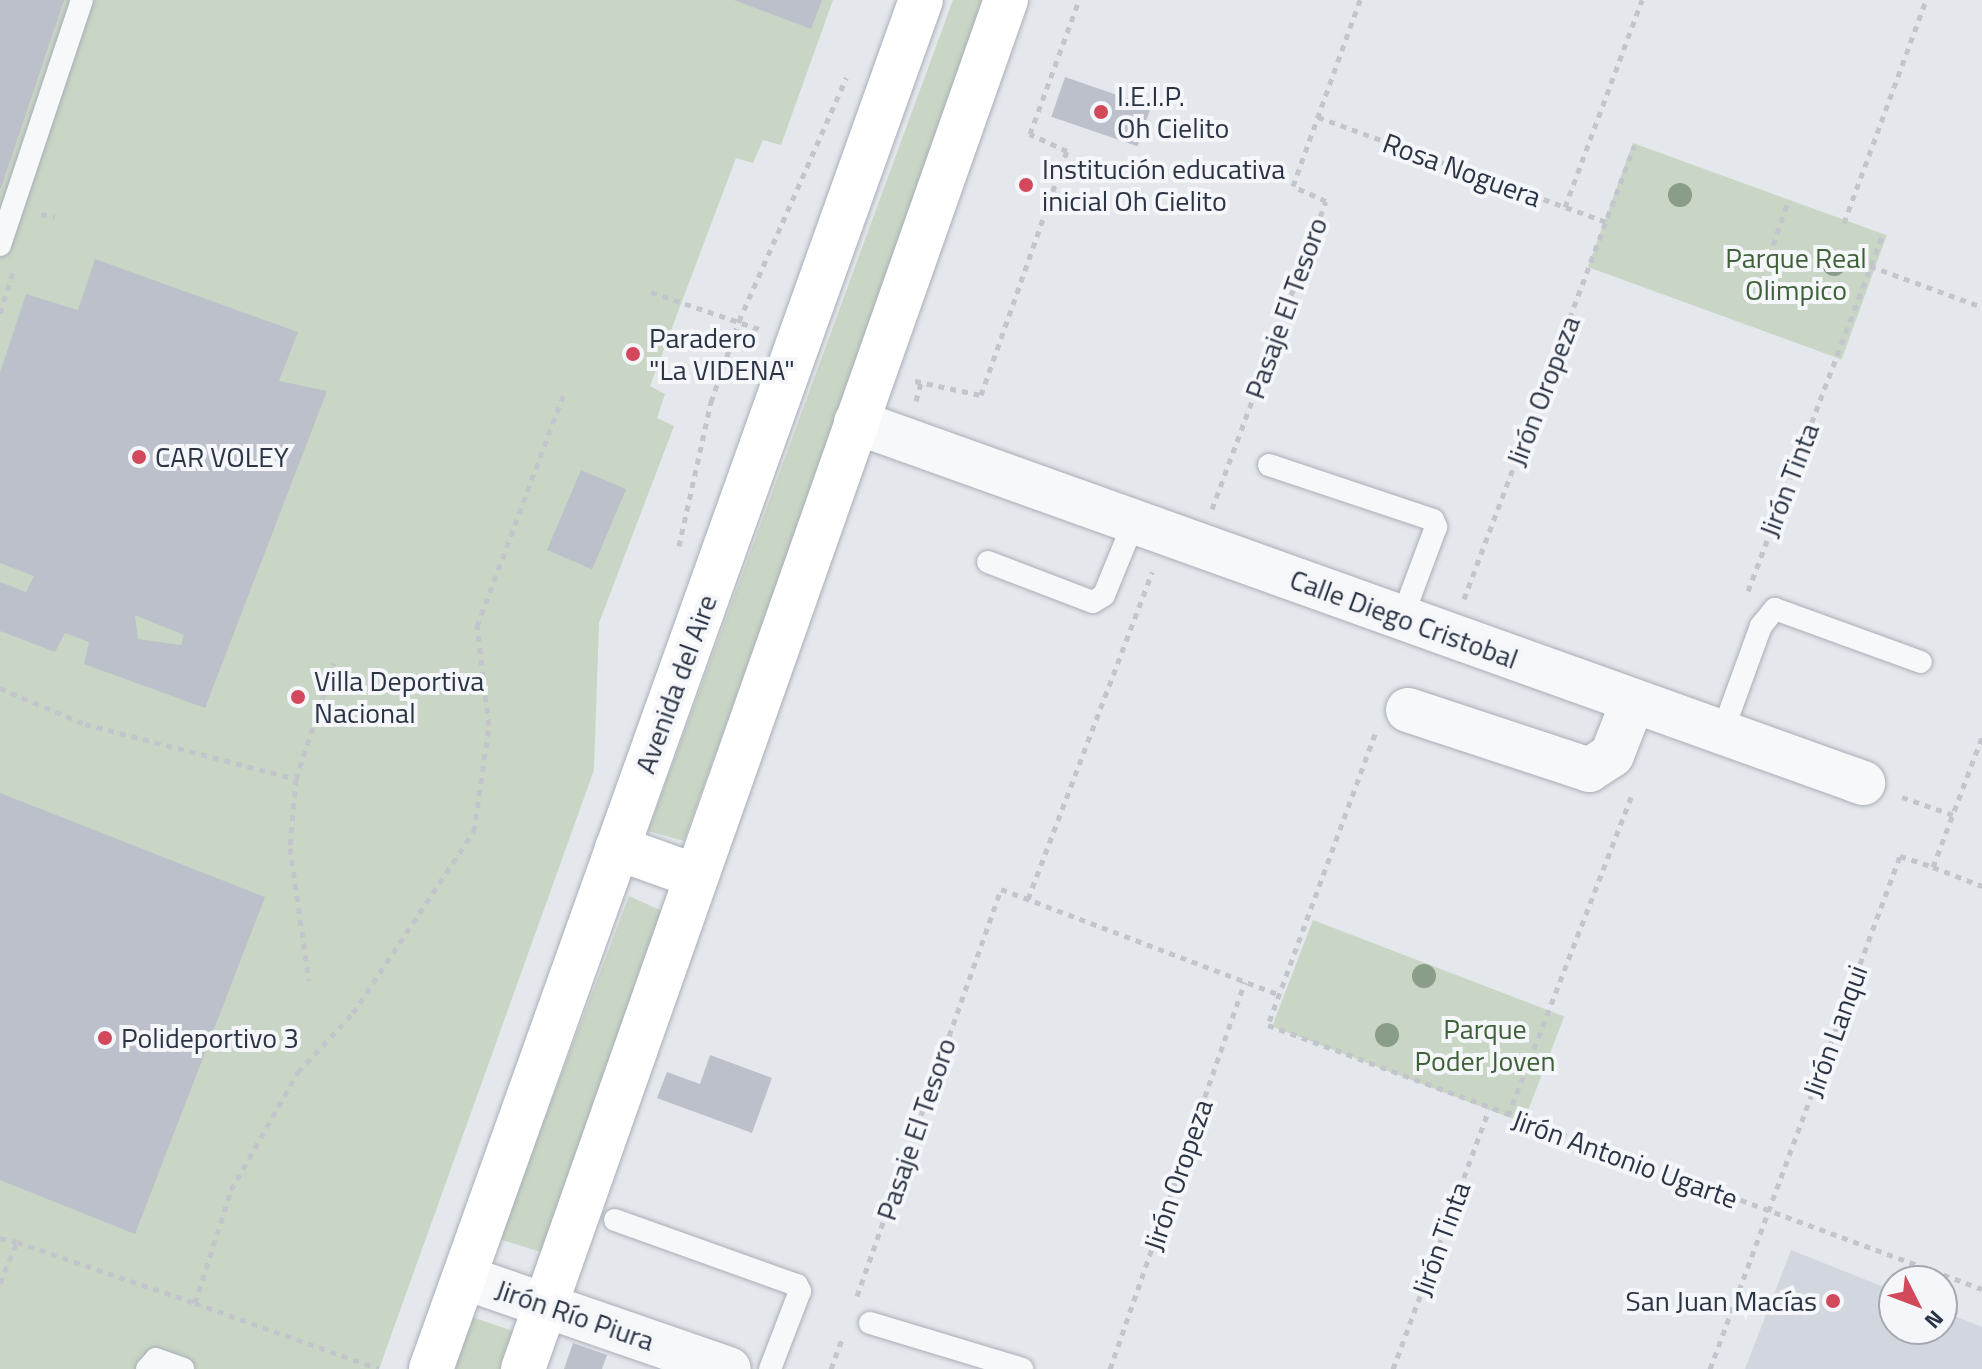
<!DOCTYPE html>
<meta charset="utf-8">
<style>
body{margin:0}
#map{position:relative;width:1982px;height:1369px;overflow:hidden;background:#e4e7ec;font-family:"Titillium Web",sans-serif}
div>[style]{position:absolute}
.built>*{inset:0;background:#d2d6de}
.green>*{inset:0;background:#c9d6c5;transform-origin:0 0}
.building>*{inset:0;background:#bbc0ca;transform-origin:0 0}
.path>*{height:5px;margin-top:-2.5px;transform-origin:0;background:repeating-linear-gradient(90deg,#c2c5cb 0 6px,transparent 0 12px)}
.roads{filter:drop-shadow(0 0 2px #a9aeb7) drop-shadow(0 0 2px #a9aeb7)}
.lane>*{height:22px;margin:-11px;padding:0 11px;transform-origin:11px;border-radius:11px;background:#f7f8fa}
.street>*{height:44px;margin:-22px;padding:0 22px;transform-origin:22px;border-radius:22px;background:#f7f8fa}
.secondary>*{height:44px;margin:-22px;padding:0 22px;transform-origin:22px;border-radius:22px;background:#fff}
.trees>*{width:24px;height:24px;margin:-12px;border-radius:50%;background:#899d89}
.dots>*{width:22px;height:22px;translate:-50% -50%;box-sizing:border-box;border:4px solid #f4f6f9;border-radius:50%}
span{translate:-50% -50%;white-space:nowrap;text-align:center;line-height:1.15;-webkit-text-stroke:8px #f4f6f9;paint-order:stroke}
.poi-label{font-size:28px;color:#2b3445}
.left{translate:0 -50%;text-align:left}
.right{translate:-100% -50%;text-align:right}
.street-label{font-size:28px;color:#2b3445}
.park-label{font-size:28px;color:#3f6138}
.north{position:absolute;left:1878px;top:1265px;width:80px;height:80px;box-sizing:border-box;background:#f4f6f9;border:2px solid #a4a8b1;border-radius:50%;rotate:132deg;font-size:22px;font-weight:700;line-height:32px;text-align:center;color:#2b3445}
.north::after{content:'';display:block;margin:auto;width:28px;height:36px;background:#d1495b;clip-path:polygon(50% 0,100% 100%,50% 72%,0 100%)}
</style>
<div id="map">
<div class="built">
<i style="clip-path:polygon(1791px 1250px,1894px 1291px,1894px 1329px,1942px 1329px,1942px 1311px,1982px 1327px,1982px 1369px,1745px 1369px)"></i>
</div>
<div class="green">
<i style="clip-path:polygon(0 0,833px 0,781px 145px,763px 140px,753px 163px,736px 158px,650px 386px,665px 394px,657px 418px,674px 426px,599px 623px,594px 770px,379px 1369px,0 1369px)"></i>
<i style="clip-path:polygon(953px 0,987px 0,684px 841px,648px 831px)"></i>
<i style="left:1633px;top:143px;width:270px;height:132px;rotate:20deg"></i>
<i style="clip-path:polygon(629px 896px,662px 911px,544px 1253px,499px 1239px)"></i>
<i style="left:1313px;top:920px;width:269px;height:114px;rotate:21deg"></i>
<i style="clip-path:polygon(469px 1316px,519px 1333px,506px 1369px,453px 1369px)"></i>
</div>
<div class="building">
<i style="clip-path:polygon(0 0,64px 0,1px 188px,0 188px)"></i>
<i style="clip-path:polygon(734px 0,822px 0,811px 29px)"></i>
<i style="left:1065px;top:77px;width:91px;height:42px;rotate:19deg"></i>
<i style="clip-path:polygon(evenodd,95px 259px,298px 332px,279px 381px,327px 391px,205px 708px,84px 664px,89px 642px,65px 633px,55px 652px,0 631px,0 582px,26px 592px,34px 576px,0 563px,0 373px,26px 294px,78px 310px,95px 259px,135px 615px,184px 635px,181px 645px,138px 639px,135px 615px)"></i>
<i style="left:581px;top:470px;width:49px;height:87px;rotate:23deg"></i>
<i style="clip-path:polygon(0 793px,265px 897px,135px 1234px,0 1180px)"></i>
<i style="clip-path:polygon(710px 1055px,772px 1078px,752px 1133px,657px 1098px,667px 1072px,700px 1084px)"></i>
<i style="clip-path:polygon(573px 1343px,607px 1355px,602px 1369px,564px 1369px)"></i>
</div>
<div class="path">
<i style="left:1318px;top:117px;width:307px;rotate:20deg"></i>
<i style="left:1565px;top:207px;width:221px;rotate:-69.6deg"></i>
<i style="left:41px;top:214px;width:14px;rotate:12deg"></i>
<i style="left:1844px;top:223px;width:238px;rotate:-69.8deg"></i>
<i style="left:1773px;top:245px;width:46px;rotate:-70.8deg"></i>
<i style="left:1870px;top:266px;width:119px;rotate:20.1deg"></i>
<i style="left:651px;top:292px;width:114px;rotate:18.9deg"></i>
<i style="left:0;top:313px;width:43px;rotate:-72.4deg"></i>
<i style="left:915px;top:381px;width:67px;rotate:12deg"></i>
<i style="left:981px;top:395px;width:259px;rotate:-70.6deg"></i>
<i style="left:1067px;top:151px;width:41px;rotate:-155.3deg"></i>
<i style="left:1030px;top:134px;width:143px;rotate:-69.9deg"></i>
<i style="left:916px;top:401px;width:20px;rotate:-75deg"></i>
<i style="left:1212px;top:509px;width:328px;rotate:-69.7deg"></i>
<i style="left:1326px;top:201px;width:36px;rotate:-156deg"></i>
<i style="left:1293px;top:186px;width:198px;rotate:-70.2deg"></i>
<i style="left:679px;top:546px;width:148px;rotate:-77.5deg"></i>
<i style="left:711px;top:402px;width:86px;rotate:-70.9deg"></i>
<i style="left:739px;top:321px;width:266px;rotate:-66.2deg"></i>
<i style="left:1748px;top:591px;width:379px;rotate:-69.3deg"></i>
<i style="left:1464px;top:599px;width:484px;rotate:-69.4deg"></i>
<i style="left:0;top:688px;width:92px;rotate:23deg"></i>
<i style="left:85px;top:724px;width:218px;rotate:14.6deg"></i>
<i style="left:296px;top:779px;width:69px;rotate:95deg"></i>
<i style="left:290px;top:848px;width:134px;rotate:81.9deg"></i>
<i style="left:1375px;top:734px;width:310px;rotate:110.2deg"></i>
<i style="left:1268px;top:1025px;width:761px;rotate:20.29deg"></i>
<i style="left:296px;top:779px;width:122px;rotate:-71.9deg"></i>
<i style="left:1902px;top:797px;width:54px;rotate:19.4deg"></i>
<i style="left:1933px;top:867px;width:53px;rotate:21.2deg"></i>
<i style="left:1028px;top:899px;width:350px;rotate:-69.2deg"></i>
<i style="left:1508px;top:1116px;width:347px;rotate:-68.9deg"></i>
<i style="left:0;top:1238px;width:17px;rotate:13deg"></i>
<i style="left:0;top:1283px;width:44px;rotate:-67.5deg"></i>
<i style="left:17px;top:1242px;width:188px;rotate:18.9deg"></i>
<i style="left:195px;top:1303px;width:119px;rotate:-72.3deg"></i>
<i style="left:231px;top:1190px;width:136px;rotate:-60.4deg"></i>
<i style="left:298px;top:1072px;width:81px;rotate:-47deg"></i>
<i style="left:353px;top:1013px;width:219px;rotate:-56.4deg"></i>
<i style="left:474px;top:831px;width:107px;rotate:-81.9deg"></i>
<i style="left:489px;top:725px;width:100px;rotate:-96.9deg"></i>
<i style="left:477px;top:626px;width:249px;rotate:-69.5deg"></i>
<i style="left:857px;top:1296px;width:432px;rotate:-70.5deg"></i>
<i style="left:1001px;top:889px;width:298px;rotate:20.8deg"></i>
<i style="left:195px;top:1303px;width:195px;rotate:19.7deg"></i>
<i style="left:831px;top:1369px;width:35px;rotate:-70deg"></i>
<i style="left:1110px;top:1369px;width:410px;rotate:-70.8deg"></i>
<i style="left:1393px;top:1369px;width:276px;rotate:-69.7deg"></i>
<i style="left:1710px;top:1369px;width:547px;rotate:-69.68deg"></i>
<i style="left:1900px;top:856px;width:35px;rotate:18deg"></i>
<i style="left:1933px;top:867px;width:139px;rotate:-69.3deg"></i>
</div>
<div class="roads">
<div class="lane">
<i style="left:0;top:245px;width:258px;rotate:-71.5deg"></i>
<i style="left:1269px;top:465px;width:173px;rotate:18.5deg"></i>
<i style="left:1433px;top:520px;width:8px;rotate:67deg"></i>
<i style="left:1436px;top:527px;width:97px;rotate:110.5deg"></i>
<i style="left:988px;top:562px;width:112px;rotate:20.9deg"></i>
<i style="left:1093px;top:602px;width:13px;rotate:-32deg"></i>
<i style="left:1104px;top:595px;width:79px;rotate:-67.7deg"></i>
<i style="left:1722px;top:733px;width:114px;rotate:-70deg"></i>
<i style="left:1761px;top:626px;width:22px;rotate:-51deg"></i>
<i style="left:1775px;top:609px;width:155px;rotate:20deg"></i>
<i style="left:615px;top:1220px;width:193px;rotate:19.7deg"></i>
<i style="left:797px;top:1285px;width:7px;rotate:63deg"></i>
<i style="left:800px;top:1291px;width:84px;rotate:111deg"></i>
<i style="left:870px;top:1323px;width:159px;rotate:16.8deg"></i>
<i style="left:147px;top:1369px;width:13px;rotate:-48deg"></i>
<i style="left:156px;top:1359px;width:29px;rotate:20deg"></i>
</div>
<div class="street">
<i style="left:856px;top:422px;width:1070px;rotate:19.72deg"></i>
<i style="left:1408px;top:710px;width:191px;rotate:18.3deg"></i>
<i style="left:1589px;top:770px;width:27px;rotate:-33deg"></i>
<i style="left:1612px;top:755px;width:58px;rotate:-68.7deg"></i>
<i style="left:466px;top:1278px;width:278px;rotate:19.1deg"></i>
</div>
<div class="secondary">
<i style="left:617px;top:848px;width:83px;rotate:19.7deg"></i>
<i style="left:431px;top:1369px;width:1454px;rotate:-70.31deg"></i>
<i style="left:523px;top:1369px;width:1452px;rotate:-70.57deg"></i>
</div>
</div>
<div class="trees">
<i style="left:1680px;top:195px"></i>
<i style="left:1834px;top:264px"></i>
<i style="left:1424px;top:976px"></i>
<i style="left:1387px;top:1035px"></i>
</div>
<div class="dots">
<i style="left:1101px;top:112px;background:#d1495b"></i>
<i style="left:1026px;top:185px;background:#d1495b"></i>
<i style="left:633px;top:354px;background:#d1495b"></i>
<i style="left:139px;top:457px;background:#d1495b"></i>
<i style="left:298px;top:697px;background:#d1495b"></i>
<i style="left:105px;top:1038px;background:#d1495b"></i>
<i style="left:1833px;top:1301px;background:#d1495b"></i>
</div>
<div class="poi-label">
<span class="left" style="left:1117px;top:112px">I.E.I.P.<br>Oh Cielito</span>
<span class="left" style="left:1042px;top:185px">Institución educativa<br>inicial Oh Cielito</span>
<span class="left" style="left:649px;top:354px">Paradero<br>"La VIDENA"</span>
<span class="left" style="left:155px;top:457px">CAR VOLEY</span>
<span class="left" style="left:314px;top:697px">Villa Deportiva<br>Nacional</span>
<span class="left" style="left:121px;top:1038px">Polideportivo 3</span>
<span class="right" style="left:1817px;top:1301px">San Juan Macías</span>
</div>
<div class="street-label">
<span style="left:1462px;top:170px;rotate:20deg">Rosa Noguera</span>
<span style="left:1286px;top:308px;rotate:-70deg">Pasaje El Tesoro</span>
<span style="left:1543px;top:391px;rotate:-69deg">Jirón Oropeza</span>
<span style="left:1789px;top:480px;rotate:-69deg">Jirón Tinta</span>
<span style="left:1404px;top:619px;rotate:20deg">Calle Diego Cristobal</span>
<span style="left:676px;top:684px;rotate:-70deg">Avenida del Aire</span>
<span style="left:1835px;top:1031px;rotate:-70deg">Jirón Lanqui</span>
<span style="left:916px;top:1129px;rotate:-71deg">Pasaje El Tesoro</span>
<span style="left:1625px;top:1159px;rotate:20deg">Jirón Antonio Ugarte</span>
<span style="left:1178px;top:1175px;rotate:-71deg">Jirón Oropeza</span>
<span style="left:1441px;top:1239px;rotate:-70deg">Jirón Tinta</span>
<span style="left:575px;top:1315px;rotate:19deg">Jirón Río Piura</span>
</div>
<div class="park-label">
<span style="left:1796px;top:274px">Parque Real<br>Olimpico</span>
<span style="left:1485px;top:1045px">Parque<br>Poder Joven</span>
</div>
<div class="north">N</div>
</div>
